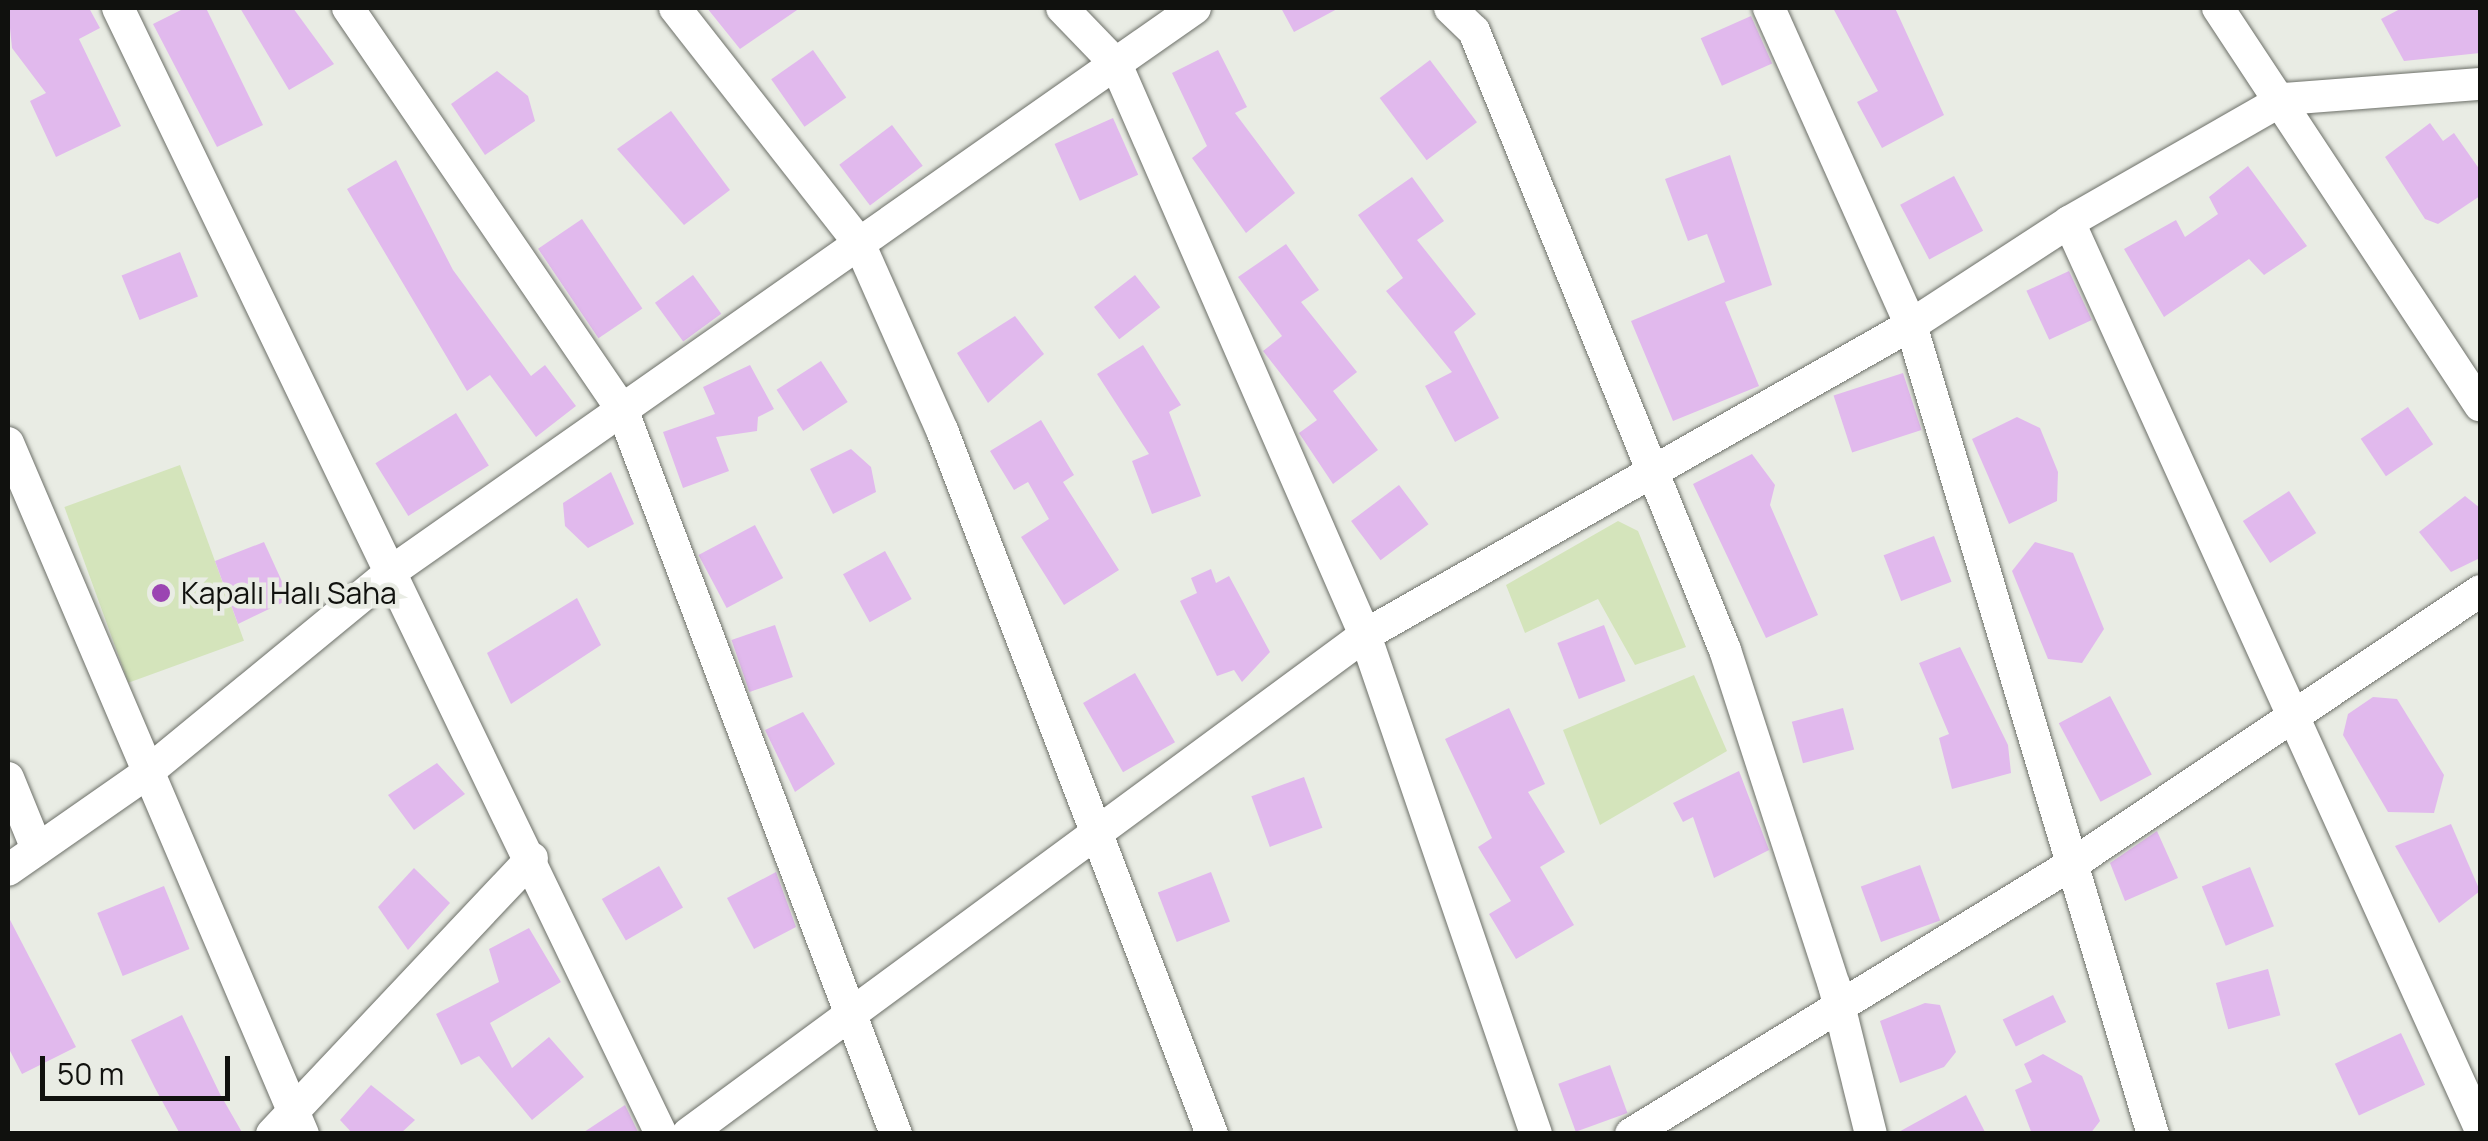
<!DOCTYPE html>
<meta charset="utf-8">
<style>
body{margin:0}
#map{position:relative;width:2488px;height:1141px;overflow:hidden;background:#e9ece4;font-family:Manrope,sans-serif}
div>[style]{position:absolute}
.green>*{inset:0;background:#d4e4bb;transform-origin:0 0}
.building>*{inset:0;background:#e1b9ed;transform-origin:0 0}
.roads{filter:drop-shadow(0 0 2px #6d7069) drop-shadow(0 0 2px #6d7069)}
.minor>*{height:32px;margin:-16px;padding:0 16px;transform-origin:16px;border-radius:16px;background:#fff}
.dots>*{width:28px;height:28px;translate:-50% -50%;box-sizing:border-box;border:5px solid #e9ece4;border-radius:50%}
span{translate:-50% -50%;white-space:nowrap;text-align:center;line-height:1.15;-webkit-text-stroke:9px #e9ece4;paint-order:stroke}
.poi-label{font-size:30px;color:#10110e}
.left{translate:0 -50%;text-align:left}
.frame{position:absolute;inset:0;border:10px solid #10110e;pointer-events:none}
.scale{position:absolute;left:40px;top:1056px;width:190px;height:45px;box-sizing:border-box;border:5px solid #10110e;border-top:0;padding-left:12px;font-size:30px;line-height:35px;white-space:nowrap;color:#10110e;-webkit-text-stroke:8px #e9ece4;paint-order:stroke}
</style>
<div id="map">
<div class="green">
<i style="left:180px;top:465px;width:187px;height:123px;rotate:70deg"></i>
<i style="clip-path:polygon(1618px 521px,1638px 531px,1686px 647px,1635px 665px,1598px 599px,1525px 633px,1506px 585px)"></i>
<i style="clip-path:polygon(1694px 675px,1727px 751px,1600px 825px,1563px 730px)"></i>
</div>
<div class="building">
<i style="clip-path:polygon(8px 8px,89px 8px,100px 28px,79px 39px,121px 126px,56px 157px,30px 101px,46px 93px,12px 48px)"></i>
<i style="clip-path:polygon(185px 8px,206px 8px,263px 125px,217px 147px,153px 24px)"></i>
<i style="clip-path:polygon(240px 8px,293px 8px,334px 64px,289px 90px)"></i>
<i style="clip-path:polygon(707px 8px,800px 8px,740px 49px)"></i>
<i style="clip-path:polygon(1281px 8px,1339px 8px,1294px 32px)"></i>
<i style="clip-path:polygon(1833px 8px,1895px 8px,1944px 115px,1882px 148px,1857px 102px,1878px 91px)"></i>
<i style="clip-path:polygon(2402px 8px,2480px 8px,2480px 53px,2404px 61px,2381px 19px)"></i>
<i style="left:1751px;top:16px;width:52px;height:55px;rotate:66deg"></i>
<i style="left:813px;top:50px;width:58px;height:51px;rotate:55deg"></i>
<i style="clip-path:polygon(1218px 50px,1247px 107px,1235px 113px,1295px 193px,1246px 233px,1192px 158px,1207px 146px,1172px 73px)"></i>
<i style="left:1430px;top:60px;width:78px;height:63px;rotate:53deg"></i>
<i style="clip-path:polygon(497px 71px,528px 96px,535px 121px,485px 155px,451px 104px)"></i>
<i style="clip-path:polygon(671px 111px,730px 190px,684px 225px,617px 149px)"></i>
<i style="left:1113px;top:118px;width:62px;height:64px;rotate:66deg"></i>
<i style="clip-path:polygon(2430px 123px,2443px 141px,2454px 133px,2480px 170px,2480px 196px,2438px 224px,2425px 219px,2385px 157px)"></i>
<i style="left:892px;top:125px;width:51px;height:66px;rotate:53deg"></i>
<i style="clip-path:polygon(1730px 155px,1772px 285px,1725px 302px,1759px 386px,1673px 421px,1631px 321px,1725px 282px,1707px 234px,1688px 241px,1665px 179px)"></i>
<i style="clip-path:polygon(396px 160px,453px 270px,531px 376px,545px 365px,576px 406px,536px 437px,490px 375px,467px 391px,347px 189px)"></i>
<i style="clip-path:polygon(2248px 166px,2307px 246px,2264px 275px,2249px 259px,2164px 317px,2124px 249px,2176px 220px,2185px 237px,2218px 214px,2209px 197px)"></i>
<i style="left:1954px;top:176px;width:62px;height:61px;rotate:62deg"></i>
<i style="clip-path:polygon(1412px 177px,1444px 221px,1417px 240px,1476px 314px,1454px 332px,1499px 418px,1455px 442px,1425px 386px,1452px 372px,1386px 291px,1403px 278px,1358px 215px)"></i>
<i style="left:582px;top:219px;width:108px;height:53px;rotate:56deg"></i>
<i style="clip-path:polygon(1286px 244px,1319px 290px,1301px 302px,1357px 372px,1333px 391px,1378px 450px,1333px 484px,1299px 433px,1317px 420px,1263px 351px,1282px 336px,1238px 277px)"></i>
<i style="left:180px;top:252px;width:48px;height:63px;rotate:68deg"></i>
<i style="left:2069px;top:271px;width:54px;height:47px;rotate:65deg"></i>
<i style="left:693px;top:275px;width:48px;height:47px;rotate:54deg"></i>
<i style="left:1135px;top:275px;width:41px;height:52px;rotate:52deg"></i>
<i style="clip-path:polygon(1015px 316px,1044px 354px,988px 403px,957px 353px)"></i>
<i style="clip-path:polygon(1143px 345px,1181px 405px,1169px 412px,1201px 496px,1152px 514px,1132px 461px,1149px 454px,1097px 374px)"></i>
<i style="left:821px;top:361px;width:49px;height:53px;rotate:57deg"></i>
<i style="clip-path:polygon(750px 365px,774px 409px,758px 417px,757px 431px,716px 437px,729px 471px,683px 488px,663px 432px,715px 414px,703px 387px)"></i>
<i style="left:1903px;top:373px;width:60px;height:73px;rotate:72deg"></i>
<i style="left:2408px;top:407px;width:45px;height:57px;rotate:56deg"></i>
<i style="left:456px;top:413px;width:62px;height:95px;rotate:58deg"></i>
<i style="clip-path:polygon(2017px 417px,2040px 428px,2058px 472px,2057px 501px,2009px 524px,1972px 439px)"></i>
<i style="clip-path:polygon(1041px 420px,1074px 475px,1063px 482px,1119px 570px,1064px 605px,1021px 537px,1049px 519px,1028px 482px,1014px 490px,990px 451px)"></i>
<i style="clip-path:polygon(851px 449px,871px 467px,876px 492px,833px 514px,810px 469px)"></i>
<i style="clip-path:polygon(1752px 454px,1775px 485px,1770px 505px,1818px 615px,1766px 638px,1693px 484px)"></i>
<i style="clip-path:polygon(611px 472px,634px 524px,588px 548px,565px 526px,563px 503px)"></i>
<i style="left:1399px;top:485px;width:49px;height:60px;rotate:53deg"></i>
<i style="left:2289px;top:491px;width:50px;height:55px;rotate:57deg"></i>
<i style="clip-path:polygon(2465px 496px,2480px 508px,2480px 558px,2451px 572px,2419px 532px)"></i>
<i style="left:755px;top:525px;width:60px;height:64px;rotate:62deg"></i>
<i style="left:1934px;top:536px;width:49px;height:54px;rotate:69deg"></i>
<i style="clip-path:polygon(264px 542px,290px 599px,238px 624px,215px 561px)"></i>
<i style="clip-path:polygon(2035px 542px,2073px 553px,2104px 629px,2082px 663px,2048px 659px,2012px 571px)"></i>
<i style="left:885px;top:551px;width:55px;height:48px;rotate:61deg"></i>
<i style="clip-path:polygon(1211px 569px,1216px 583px,1229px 576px,1270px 652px,1242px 682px,1234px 670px,1217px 676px,1180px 601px,1197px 593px,1191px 578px)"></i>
<i style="clip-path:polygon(577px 598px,601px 645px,511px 704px,487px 653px)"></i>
<i style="left:775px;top:625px;width:55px;height:46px;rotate:71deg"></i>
<i style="left:1604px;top:625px;width:60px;height:50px;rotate:69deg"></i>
<i style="clip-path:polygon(1960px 647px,2008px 745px,2011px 773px,1952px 789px,1939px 738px,1949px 734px,1919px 663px)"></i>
<i style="left:1135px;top:673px;width:80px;height:60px;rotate:60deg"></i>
<i style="left:2110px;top:696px;width:89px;height:58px;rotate:62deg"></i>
<i style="clip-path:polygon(2373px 697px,2397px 699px,2444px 775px,2434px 813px,2388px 812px,2343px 735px,2348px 714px)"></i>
<i style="clip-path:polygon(1509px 708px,1545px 784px,1528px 792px,1565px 852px,1540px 867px,1574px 925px,1516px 959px,1489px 914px,1511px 901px,1478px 847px,1492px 838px,1445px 739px)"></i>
<i style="left:1843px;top:708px;width:43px;height:53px;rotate:75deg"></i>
<i style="clip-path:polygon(803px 712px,835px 764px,795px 792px,765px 730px)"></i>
<i style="clip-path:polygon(437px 763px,465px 794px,414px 830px,388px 795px)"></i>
<i style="clip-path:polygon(1739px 771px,1769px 850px,1714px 878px,1693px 817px,1683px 822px,1673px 803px)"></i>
<i style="left:1304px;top:777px;width:54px;height:56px;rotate:70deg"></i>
<i style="clip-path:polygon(2451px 824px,2480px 891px,2439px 923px,2395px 846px)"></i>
<i style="clip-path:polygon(2157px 831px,2178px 878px,2125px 901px,2110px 863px)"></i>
<i style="left:1920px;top:865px;width:59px;height:63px;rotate:70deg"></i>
<i style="left:659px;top:866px;width:48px;height:66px;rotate:60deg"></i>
<i style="left:2250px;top:867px;width:64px;height:52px;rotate:68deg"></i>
<i style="clip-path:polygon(414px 868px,450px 903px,408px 950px,378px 907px)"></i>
<i style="clip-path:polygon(776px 872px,796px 927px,754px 949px,727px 898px)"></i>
<i style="left:1211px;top:872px;width:53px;height:57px;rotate:69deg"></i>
<i style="left:164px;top:886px;width:68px;height:72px;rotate:68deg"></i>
<i style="clip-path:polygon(8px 916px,76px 1047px,22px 1074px,8px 1047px)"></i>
<i style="clip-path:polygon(529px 928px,561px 982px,490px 1023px,512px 1068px,549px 1037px,584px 1077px,532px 1120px,479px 1056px,461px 1065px,436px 1014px,499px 982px,489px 949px)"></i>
<i style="left:2268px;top:969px;width:48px;height:54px;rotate:75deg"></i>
<i style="left:2053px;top:995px;width:30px;height:56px;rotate:64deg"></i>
<i style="clip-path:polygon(1925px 1003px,1940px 1005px,1956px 1052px,1944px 1067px,1900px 1083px,1880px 1021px)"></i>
<i style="clip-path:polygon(182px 1015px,220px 1094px,243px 1134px,180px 1134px,155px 1088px,131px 1040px)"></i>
<i style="left:2401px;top:1033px;width:57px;height:73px;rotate:65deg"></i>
<i style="clip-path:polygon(2043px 1054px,2082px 1076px,2100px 1121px,2090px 1134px,2032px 1134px,2015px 1090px,2032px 1082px,2024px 1064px)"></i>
<i style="left:1610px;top:1065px;width:51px;height:55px;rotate:70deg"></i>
<i style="clip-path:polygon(371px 1085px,415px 1120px,400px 1134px,353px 1134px,340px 1120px)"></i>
<i style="clip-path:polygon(1966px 1095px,1986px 1134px,1895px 1134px)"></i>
<i style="clip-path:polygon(625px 1105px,639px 1134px,581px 1134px)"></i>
</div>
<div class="roads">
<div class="minor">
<i style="left:118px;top:8px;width:1250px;rotate:64.25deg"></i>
<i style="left:348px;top:8px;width:486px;rotate:55.7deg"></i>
<i style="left:622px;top:409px;width:775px;rotate:69.3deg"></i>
<i style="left:675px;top:8px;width:298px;rotate:51.9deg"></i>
<i style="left:859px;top:243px;width:205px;rotate:66.1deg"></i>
<i style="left:942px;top:430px;width:754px;rotate:69.02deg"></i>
<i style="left:1062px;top:8px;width:78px;rotate:46deg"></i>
<i style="left:1116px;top:64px;width:623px;rotate:66.44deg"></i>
<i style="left:1365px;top:635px;width:527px;rotate:71.08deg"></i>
<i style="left:1450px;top:8px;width:33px;rotate:44deg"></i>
<i style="left:1474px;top:31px;width:668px;rotate:67.93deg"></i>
<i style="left:1725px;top:650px;width:352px;rotate:72deg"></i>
<i style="left:1834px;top:985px;width:154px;rotate:76.1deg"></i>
<i style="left:1769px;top:8px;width:347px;rotate:65.9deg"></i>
<i style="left:1911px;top:325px;width:844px;rotate:73.35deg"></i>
<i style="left:2218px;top:8px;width:476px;rotate:56.6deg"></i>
<i style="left:2069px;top:222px;width:995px;rotate:65.6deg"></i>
<i style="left:8px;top:443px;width:751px;rotate:66.88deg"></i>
<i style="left:8px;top:778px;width:77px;rotate:67.8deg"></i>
<i style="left:8px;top:870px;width:166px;rotate:-34.9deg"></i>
<i style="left:144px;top:775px;width:325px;rotate:-39.4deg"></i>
<i style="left:395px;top:569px;width:977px;rotate:-35.04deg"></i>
<i style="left:272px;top:1134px;width:379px;rotate:-46.7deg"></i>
<i style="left:688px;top:1134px;width:841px;rotate:-36.39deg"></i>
<i style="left:1365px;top:635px;width:628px;rotate:-29.59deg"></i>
<i style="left:1911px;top:325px;width:189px;rotate:-33.1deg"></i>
<i style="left:2069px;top:222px;width:248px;rotate:-29.8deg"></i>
<i style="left:2284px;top:99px;width:197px;rotate:-4.4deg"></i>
<i style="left:1631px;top:1134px;width:523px;rotate:-31.47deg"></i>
<i style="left:2077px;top:861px;width:485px;rotate:-33.8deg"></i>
</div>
</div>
<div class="dots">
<i style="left:161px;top:593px;background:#9b45b2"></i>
</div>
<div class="poi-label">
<span class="left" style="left:181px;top:593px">Kapalı Halı Saha</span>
</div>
<div class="frame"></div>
<div class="scale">50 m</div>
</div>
